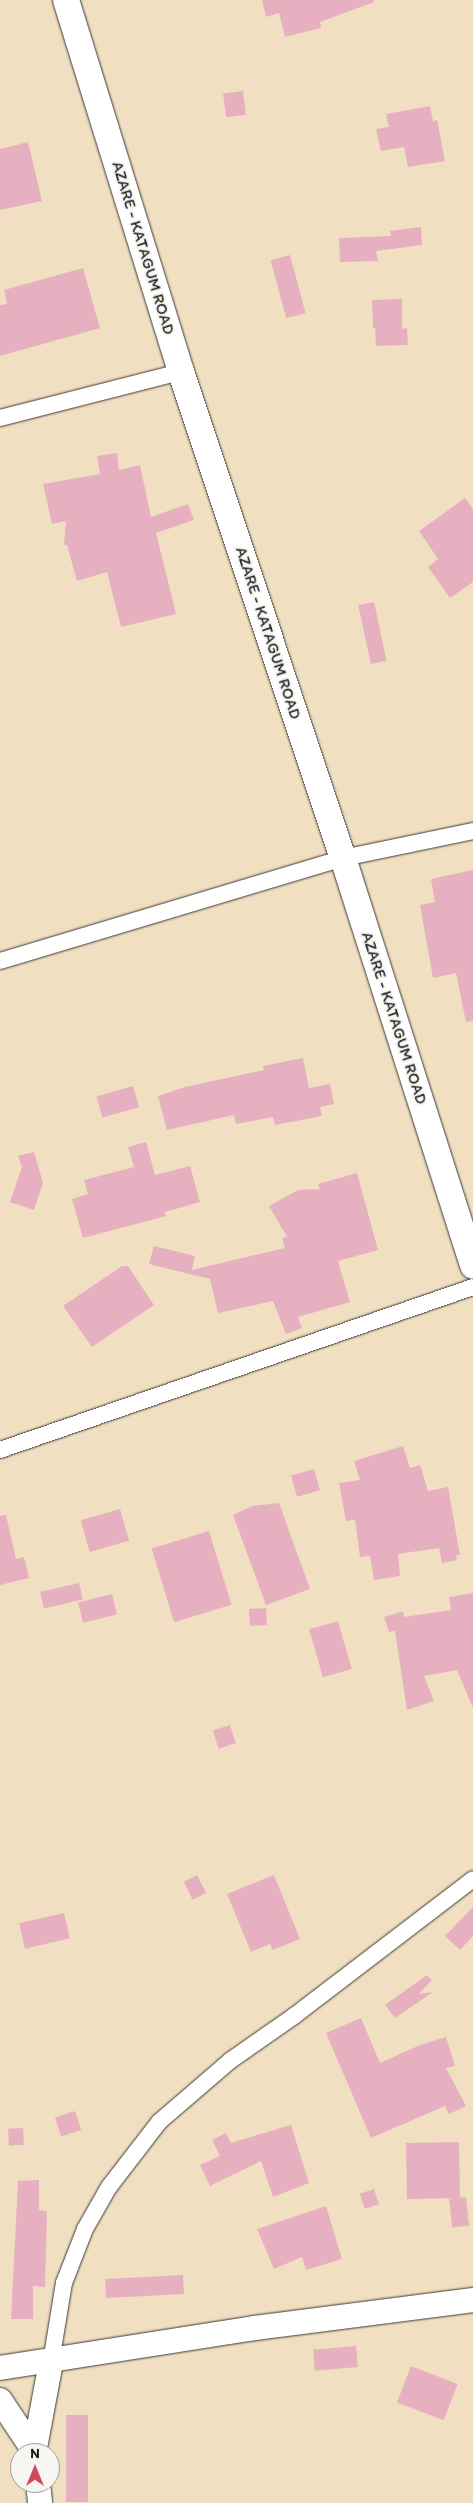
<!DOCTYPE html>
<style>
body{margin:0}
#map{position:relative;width:473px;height:2503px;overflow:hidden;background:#f1dfc1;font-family:Itim,sans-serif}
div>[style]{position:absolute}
.building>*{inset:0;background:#e7b0c0;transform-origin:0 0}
.roads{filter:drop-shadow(0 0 1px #3c3935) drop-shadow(0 0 1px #3c3935)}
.street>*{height:16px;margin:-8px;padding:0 8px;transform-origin:8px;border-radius:8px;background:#fff}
.secondary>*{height:24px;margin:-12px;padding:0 12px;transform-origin:12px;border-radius:12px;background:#fff}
.primary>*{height:26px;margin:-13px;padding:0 13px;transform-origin:13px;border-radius:13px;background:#fff}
span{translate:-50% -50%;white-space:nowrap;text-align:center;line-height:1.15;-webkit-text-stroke:4.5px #f6f6f2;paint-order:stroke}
.street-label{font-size:16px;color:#1c1c1c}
.north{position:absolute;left:10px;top:2443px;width:50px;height:50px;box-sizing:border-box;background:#f6f6f2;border:1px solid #9f9f9c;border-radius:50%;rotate:0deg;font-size:14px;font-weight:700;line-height:20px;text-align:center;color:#1c1c1c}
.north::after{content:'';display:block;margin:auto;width:18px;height:22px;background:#d1495b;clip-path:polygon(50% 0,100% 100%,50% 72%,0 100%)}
</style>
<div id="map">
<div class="building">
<i style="clip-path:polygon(262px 0,374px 0,374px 2px,320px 22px,321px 28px,285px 37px,279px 13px,266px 17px)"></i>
<i style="left:243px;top:91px;width:24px;height:20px;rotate:83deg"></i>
<i style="clip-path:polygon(430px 106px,433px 121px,437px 120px,445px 161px,408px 167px,404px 147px,381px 151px,376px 129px,389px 127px,386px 114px)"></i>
<i style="clip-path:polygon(28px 142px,42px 201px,0 210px,0 149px)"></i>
<i style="clip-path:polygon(421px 227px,422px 245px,376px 251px,378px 261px,340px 262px,339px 238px,391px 236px,390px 231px)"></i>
<i style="left:290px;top:255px;width:60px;height:20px;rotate:75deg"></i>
<i style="clip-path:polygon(83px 268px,100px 328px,0 356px,0 305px,7px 304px,4px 290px)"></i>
<i style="clip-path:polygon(402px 299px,402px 329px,407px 328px,408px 345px,376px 346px,375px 328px,373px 328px,372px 300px)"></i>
<i style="clip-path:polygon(117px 453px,119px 470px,140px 465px,151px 517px,188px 504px,194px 520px,156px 533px,176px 614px,121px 627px,107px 572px,77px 581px,67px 545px,64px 545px,66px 521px,52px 524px,43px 484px,100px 474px,97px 456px)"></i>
<i style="clip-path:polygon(465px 498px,473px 509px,473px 582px,450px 598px,428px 567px,438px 559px,419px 531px)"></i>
<i style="left:374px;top:602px;width:60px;height:16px;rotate:78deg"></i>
<i style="clip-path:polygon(473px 870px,473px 1021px,466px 1022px,456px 973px,433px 978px,420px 905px,435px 902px,431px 879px)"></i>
<i style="clip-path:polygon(303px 1058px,309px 1088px,330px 1084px,334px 1104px,320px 1107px,322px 1116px,275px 1125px,273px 1117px,236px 1124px,234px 1115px,167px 1130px,158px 1096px,185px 1087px,264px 1070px,263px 1066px)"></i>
<i style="left:133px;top:1086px;width:22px;height:38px;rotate:74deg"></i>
<i style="clip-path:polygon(146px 1142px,155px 1175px,190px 1166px,200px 1202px,165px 1212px,166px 1216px,83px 1238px,72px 1199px,88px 1194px,84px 1180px,134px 1167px,128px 1147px)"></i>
<i style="clip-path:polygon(34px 1152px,43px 1183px,34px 1210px,10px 1202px,22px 1167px,18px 1156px)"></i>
<i style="clip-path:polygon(357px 1173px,378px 1250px,338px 1261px,350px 1302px,298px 1317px,302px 1328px,286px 1334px,273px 1301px,218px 1313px,210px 1279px,149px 1264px,154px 1246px,195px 1256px,192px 1270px,285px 1248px,282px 1238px,287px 1237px,269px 1206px,298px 1190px,320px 1189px,318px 1184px)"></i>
<i style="clip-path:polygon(122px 1266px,128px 1266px,154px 1305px,92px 1347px,63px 1306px)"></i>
<i style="clip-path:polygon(403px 1446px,410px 1468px,420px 1465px,428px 1491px,448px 1487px,460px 1555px,456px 1555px,457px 1560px,442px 1563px,439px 1548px,398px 1554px,400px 1576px,374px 1580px,370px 1556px,360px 1557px,355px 1520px,346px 1521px,339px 1483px,360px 1480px,354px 1461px)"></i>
<i style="left:314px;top:1469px;width:22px;height:24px;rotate:74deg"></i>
<i style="clip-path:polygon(279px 1503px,310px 1589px,266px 1605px,233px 1515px,252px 1506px)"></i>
<i style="left:120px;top:1509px;width:33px;height:41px;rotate:74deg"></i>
<i style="clip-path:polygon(6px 1515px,16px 1559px,24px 1557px,29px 1578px,0 1585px,0 1516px)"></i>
<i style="left:209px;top:1531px;width:77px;height:60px;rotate:73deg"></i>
<i style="left:79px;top:1583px;width:17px;height:40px;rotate:77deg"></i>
<i style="clip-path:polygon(473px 1593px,473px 1708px,457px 1670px,424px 1676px,434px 1701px,407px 1710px,395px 1631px,389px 1632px,384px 1617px,403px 1611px,404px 1617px,451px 1610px,449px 1597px)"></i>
<i style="left:112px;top:1594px;width:21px;height:35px;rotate:76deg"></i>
<i style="left:266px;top:1608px;width:17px;height:17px;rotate:87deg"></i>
<i style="left:338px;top:1621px;width:50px;height:30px;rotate:74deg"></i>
<i style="left:230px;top:1725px;width:19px;height:18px;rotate:72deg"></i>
<i style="left:197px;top:1875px;width:20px;height:15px;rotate:63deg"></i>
<i style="clip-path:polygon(274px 1875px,300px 1939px,273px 1950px,270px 1944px,251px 1952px,227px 1894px)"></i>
<i style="clip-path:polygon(473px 1907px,473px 1936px,460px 1950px,445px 1936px)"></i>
<i style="left:64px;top:1913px;width:26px;height:46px;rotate:77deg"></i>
<i style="clip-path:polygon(427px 1975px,432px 1980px,419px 1994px,433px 1992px,395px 2018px,385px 2005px)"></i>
<i style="clip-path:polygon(361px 2018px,380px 2063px,420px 2045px,446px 2037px,455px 2066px,446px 2068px,466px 2106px,449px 2114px,445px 2106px,371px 2138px,326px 2033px)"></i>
<i style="left:75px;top:2111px;width:20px;height:21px;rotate:72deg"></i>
<i style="clip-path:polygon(291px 2125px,309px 2183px,273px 2197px,261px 2161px,210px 2186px,200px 2165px,220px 2156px,212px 2140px,226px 2133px,231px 2143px)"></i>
<i style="left:23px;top:2128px;width:17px;height:15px;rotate:87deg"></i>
<i style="left:459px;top:2142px;width:56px;height:53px;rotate:89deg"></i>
<i style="clip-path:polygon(39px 2180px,39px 2210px,47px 2211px,45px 2287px,33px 2286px,33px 2319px,11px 2319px,18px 2181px)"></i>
<i style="left:374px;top:2189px;width:16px;height:15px;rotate:72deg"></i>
<i style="left:466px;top:2197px;width:29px;height:17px;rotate:84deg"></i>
<i style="clip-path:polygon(326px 2206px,342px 2259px,306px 2270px,302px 2257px,274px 2269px,257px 2229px)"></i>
<i style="left:183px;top:2275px;width:19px;height:78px;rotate:87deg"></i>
<i style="left:356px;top:2346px;width:21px;height:43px;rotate:85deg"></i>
<i style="left:411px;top:2366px;width:50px;height:39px;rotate:21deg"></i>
<i style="left:66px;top:2415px;width:22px;height:87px"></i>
</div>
<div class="roads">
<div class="street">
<i style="left:0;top:418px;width:187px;rotate:-14.3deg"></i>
<i style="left:0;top:961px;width:358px;rotate:-16.7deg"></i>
<i style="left:343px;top:858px;width:133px;rotate:-11.7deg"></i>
<i style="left:0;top:1450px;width:500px;rotate:-19.01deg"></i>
<i style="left:51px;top:2362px;width:80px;rotate:-80.7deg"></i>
<i style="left:64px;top:2283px;width:58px;rotate:-68.7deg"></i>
<i style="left:85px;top:2229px;width:48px;rotate:-60.3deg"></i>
<i style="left:109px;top:2187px;width:82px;rotate:-52.4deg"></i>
<i style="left:159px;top:2122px;width:95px;rotate:-40.7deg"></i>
<i style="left:231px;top:2060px;width:77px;rotate:-34.9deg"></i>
<i style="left:294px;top:2016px;width:225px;rotate:-37.4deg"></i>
</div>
<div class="secondary">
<i style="left:0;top:2368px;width:258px;rotate:-8.9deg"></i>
<i style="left:255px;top:2328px;width:220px;rotate:-7.3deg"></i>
<i style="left:0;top:2400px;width:61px;rotate:56.3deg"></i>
<i style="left:34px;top:2453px;width:93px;rotate:-79.4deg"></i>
<i style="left:38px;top:2483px;width:20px;rotate:84deg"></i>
</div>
<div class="primary">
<i style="left:66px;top:0;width:389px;rotate:72.8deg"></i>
<i style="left:181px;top:372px;width:512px;rotate:71.57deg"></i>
<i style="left:343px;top:858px;width:428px;rotate:72.3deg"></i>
</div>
</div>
<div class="street-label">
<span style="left:143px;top:248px;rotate:73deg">AZARE - KATAGUM ROAD</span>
<span style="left:268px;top:633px;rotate:72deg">AZARE - KATAGUM ROAD</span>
<span style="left:394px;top:1018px;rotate:72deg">AZARE - KATAGUM ROAD</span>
</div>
<div class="north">N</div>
</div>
